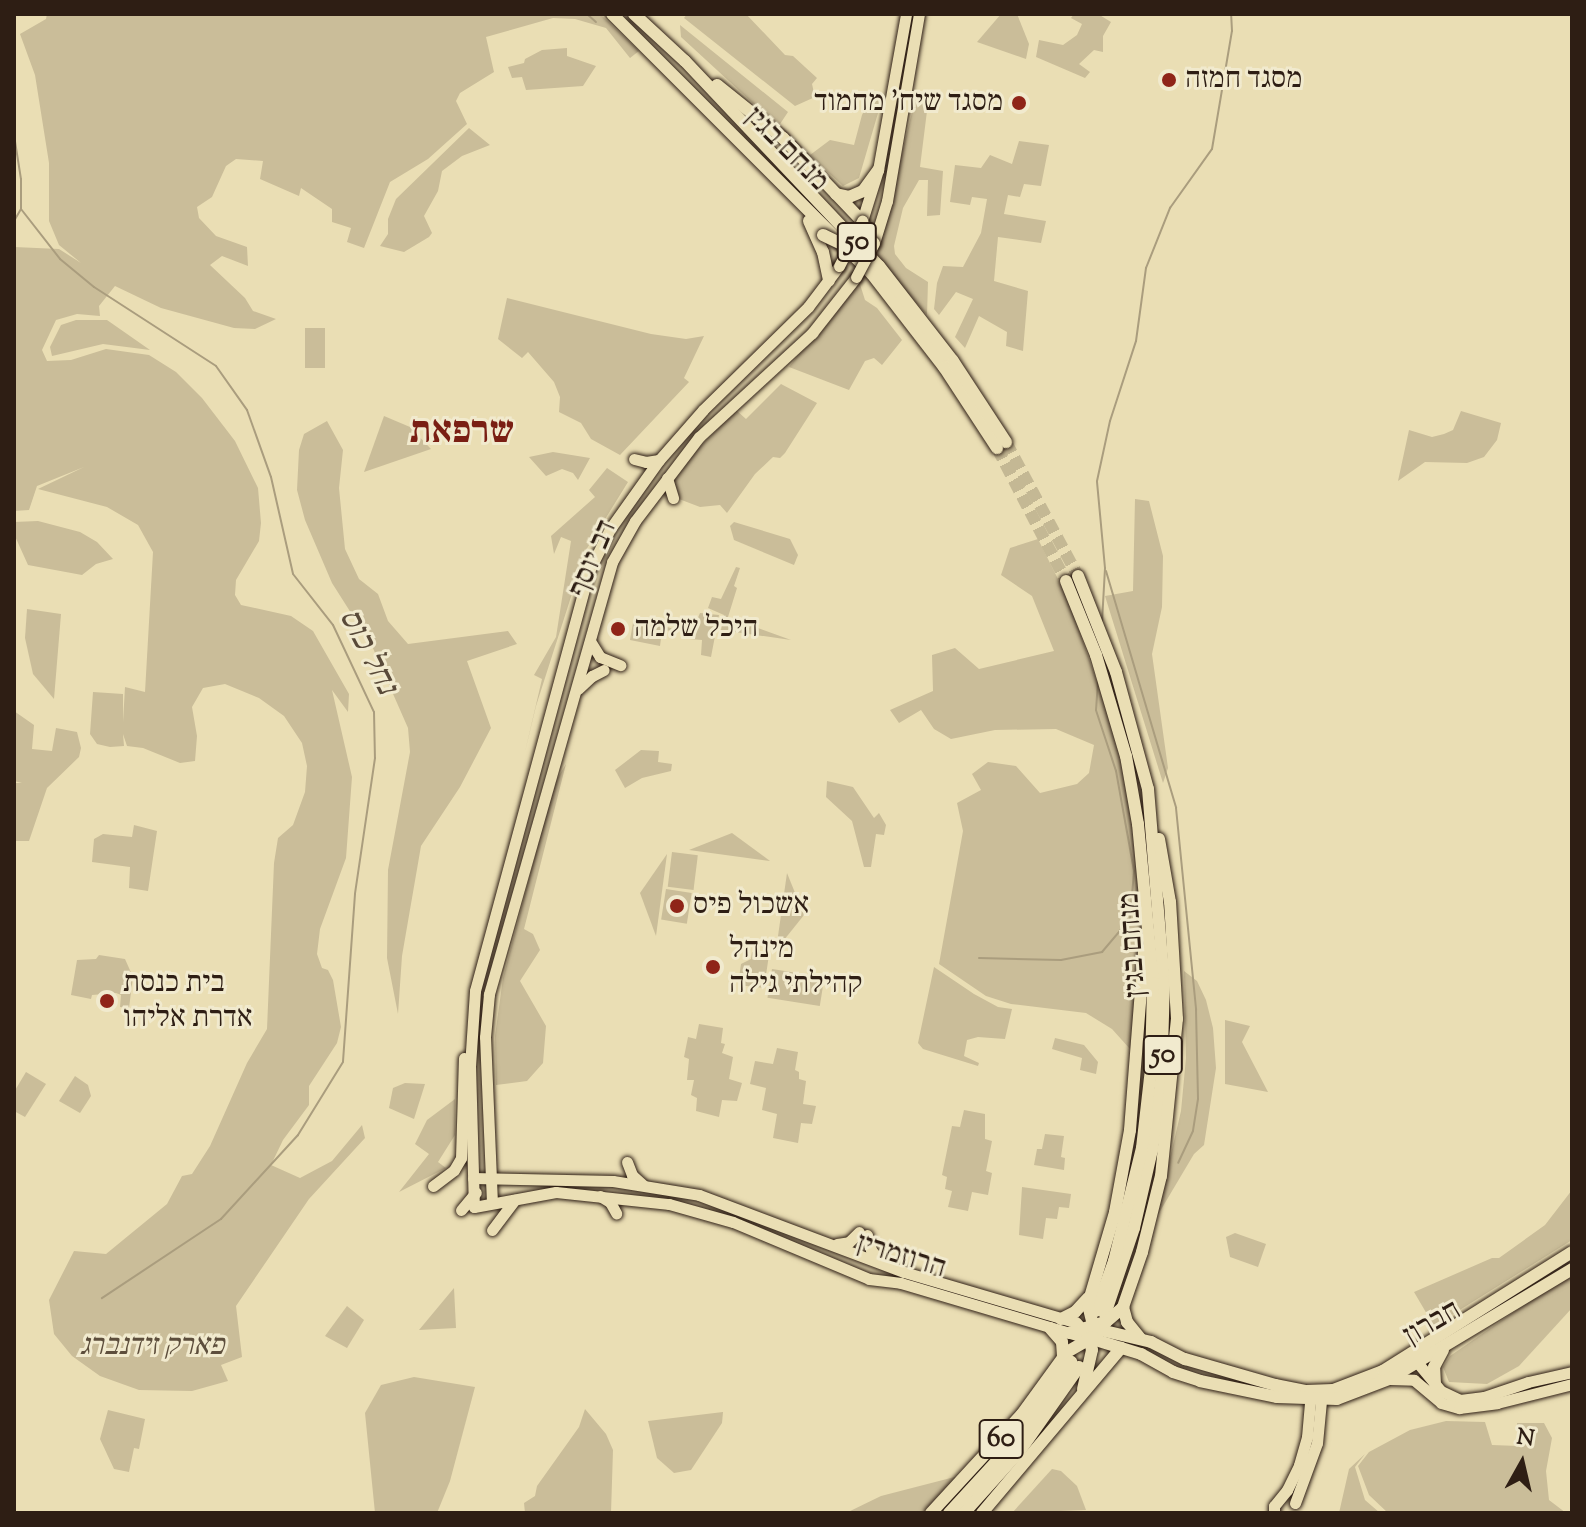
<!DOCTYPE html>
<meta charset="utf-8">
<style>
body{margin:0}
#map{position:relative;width:1586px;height:1527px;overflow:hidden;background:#eadeb4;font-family:"Sorts Mill Goudy","Frank Ruhl Libre",serif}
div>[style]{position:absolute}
.green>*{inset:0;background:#cabd99;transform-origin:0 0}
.stream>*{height:2px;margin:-1px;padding:0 1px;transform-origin:1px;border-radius:1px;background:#aa9d7e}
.highway-tunnel>*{height:12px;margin-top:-6px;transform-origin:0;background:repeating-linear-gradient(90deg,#c4b894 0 12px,transparent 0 18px)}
.roads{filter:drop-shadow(0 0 2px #2e1e14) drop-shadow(0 0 2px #2e1e14)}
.major>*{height:11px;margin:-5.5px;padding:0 5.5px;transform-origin:5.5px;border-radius:5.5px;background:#eadeb4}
.highway>*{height:12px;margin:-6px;padding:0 6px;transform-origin:6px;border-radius:6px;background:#eadeb4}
.bridges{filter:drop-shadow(0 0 2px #2e1e14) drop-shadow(0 0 2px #2e1e14)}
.major-bridge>*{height:11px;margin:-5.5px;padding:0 5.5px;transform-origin:5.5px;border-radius:5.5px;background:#eadeb4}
.highway-bridge>*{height:12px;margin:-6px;padding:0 6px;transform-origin:6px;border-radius:6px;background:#eadeb4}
.dots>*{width:22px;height:22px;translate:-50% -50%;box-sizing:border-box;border:4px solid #f1eace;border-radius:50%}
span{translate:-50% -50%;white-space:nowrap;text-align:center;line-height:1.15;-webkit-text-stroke:6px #f1eace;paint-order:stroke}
.shield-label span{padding:2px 6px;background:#f1eace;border:2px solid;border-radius:6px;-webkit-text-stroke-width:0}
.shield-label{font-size:28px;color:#2e1e14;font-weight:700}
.poi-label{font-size:30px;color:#2e1e14}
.left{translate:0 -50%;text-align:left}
.right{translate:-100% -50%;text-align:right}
.street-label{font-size:30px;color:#2e1e14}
.park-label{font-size:30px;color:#5d4e3c;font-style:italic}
.water-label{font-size:32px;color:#594a39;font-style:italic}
.district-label{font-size:38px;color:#7a1f14;font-weight:700}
.frame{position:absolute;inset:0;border:16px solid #2e1e14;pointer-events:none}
.north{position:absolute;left:1482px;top:1423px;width:80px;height:80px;-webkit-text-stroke:6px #f1eace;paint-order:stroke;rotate:8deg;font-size:22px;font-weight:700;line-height:32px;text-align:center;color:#2e1e14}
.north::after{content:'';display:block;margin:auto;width:28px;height:36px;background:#2e1e14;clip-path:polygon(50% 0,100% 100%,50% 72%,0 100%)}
</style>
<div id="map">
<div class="green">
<i style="clip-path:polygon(47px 14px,600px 14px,639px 51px,630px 58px,606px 28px,575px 19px,553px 18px,486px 37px,494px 72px,460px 93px,456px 101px,467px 124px,428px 159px,390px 182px,364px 248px,347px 242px,351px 228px,332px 222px,332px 209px,301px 188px,299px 196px,260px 179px,263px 161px,236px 159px,226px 166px,212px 197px,197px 207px,199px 218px,216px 236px,247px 247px,248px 266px,222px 256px,210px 265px,245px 298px,253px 311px,276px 319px,255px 329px,234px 328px,161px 308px,115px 286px,99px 306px,100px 316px,77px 314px,56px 320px,42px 350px,47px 361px,71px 360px,106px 349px,149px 355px,176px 372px,202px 398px,235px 441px,258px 488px,261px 523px,259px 541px,236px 580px,235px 595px,241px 605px,291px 616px,313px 631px,349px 694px,348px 712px,332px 690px,352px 777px,346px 858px,320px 929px,317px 954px,322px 968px,328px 970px,333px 980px,341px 1027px,337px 1043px,309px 1086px,309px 1105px,283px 1140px,271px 1165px,300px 1178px,332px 1161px,362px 1125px,365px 1138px,309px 1199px,236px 1306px,242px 1357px,221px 1365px,228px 1381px,192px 1391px,139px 1390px,100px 1376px,72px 1356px,54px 1334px,49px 1300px,74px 1251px,106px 1254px,167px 1204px,182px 1176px,192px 1174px,210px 1146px,247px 1063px,267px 1029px,274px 863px,278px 838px,293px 825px,305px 792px,307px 766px,302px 743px,284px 716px,259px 698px,225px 684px,203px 688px,192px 707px,197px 736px,195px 761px,180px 763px,143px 748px,127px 746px,123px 734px,124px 746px,110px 747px,97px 744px,90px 734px,93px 692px,123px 694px,123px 722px,125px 687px,145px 692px,153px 552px,138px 525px,107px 507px,38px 489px,84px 467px,37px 486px,29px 510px,14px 511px,14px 247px,59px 249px,81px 263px,59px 245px,49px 221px,49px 163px,35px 75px,20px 34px,46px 19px)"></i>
<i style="clip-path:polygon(687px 14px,746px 14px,785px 55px,793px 56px,817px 78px,812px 84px,815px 97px,795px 106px,684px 18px)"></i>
<i style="clip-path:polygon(1001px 14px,1017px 14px,1029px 44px,1026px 59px,977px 42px)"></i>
<i style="clip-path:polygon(1074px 14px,1098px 14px,1111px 22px,1103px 36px,1103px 52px,1094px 50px,1079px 64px,1090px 72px,1085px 78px,1036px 57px,1039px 40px,1063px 45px,1077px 35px,1082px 24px,1071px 18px)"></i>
<i style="clip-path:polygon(680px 25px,788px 112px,780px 124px,810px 155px,830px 140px,854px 145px,862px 115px,872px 95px,883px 96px,859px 178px,843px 186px,681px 37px)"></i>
<i style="clip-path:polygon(567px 48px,567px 56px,596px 66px,583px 86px,526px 90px,522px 77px,512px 78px,508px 67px,524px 63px,525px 59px,542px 50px)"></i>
<i style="clip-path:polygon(915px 100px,928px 103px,920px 167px,943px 171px,940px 215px,927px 216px,928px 180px,919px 180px,903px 208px,894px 246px,895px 254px,906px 268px,928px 282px,927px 315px,873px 253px,885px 222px)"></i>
<i style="clip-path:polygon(469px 128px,490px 145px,462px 156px,442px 171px,438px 191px,424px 216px,432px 233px,429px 237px,404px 252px,380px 246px,388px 234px,388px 219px,396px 199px)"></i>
<i style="clip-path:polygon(1019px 141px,1049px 145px,1041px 186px,1024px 184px,1020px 197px,1008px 195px,1004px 214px,1046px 221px,1041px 243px,998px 237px,994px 281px,1028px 291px,1023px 351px,1006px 346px,1007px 332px,979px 316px,965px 348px,955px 337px,973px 299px,956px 292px,939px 315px,934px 309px,937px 283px,943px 266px,963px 267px,981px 233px,987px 199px,972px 197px,970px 205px,950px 202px,955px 165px,981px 168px,990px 155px,1012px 164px)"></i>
<i style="clip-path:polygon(858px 278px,865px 300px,877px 308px,902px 340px,882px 365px,874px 358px,865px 361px,849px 390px,789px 367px)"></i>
<i style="clip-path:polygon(507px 298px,651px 334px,686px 339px,704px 336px,684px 378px,689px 382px,620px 455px,591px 439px,581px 423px,559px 412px,560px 397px,554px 382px,528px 352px,522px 358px,498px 339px)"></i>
<i style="clip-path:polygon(76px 320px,107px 320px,150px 350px,103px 344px,52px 356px,50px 347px,61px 325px)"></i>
<i style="left:305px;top:328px;width:20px;height:40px"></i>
<i style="clip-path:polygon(781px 384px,817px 403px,785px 453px,780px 458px,773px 457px,755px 474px,727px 513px,720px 505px,700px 507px,679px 499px,673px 482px,698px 449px,736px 410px,746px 419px)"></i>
<i style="clip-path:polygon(1461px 411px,1501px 423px,1497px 440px,1484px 457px,1467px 463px,1425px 462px,1398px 481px,1409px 430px,1432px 437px,1444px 434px,1453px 430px)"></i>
<i style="clip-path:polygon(384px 416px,410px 427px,431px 449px,364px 472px)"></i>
<i style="clip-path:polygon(327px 421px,343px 450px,339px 488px,345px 549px,359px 579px,378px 594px,388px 621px,408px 644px,508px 631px,517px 644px,467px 661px,491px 728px,460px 787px,421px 846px,402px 956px,398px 1014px,387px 958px,388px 870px,410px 752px,408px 728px,372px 646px,332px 583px,305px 520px,297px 490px,299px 450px,304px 434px)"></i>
<i style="clip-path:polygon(553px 452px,590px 458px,578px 480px,573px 473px,562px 469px,546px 476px,529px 457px)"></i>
<i style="clip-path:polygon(607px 468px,628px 482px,586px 550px,536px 706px,524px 756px,542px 679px,534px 675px,556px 637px,571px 541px,561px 537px,554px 554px,551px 536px,595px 497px,589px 490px)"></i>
<i style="clip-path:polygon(1135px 499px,1149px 501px,1163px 556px,1162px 607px,1152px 654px,1168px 768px,1163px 783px,1105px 596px,1133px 591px)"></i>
<i style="clip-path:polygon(38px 521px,80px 532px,97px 542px,113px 559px,96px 564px,82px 575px,28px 565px,14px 534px,14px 522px)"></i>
<i style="clip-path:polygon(734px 522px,790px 539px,798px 555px,794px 565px,734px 540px,730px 526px)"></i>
<i style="clip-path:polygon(1038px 539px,1068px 599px,1123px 756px,1154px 982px,1142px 1030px,1143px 1096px,1131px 1091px,1133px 1073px,1130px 1049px,1112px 1029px,1086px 1013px,1011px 1004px,986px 996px,939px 964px,963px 831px,957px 803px,981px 790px,972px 774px,988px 762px,1016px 766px,1040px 793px,1077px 784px,1089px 773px,1094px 745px,1056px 729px,995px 730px,951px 739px,934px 729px,921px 710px,899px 723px,890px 710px,933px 691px,932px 655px,955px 648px,979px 669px,1054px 651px,1032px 596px,1001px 575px,1010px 548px)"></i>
<i style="clip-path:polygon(736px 567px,740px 568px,734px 586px,737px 588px,728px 617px,791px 640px,721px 630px,724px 615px,708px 608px,712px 597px,721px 599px)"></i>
<i style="clip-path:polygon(27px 609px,61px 614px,54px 699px,33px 674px,25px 638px)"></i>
<i style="clip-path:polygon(700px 613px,719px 615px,711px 657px,701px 655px,702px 640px,689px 639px)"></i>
<i style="clip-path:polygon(634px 617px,677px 630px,662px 631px,660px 646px,630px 640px)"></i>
<i style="clip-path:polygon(14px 711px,34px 725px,32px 749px,52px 751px,56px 728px,77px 732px,81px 748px,79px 757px,47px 788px,29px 841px,14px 841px,14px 783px,22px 783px,14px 781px)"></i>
<i style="clip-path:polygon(641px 750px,659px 751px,658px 762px,672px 764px,671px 771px,642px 778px,625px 788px,615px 770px)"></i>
<i style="clip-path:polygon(566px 764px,524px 929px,533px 934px,540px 950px,520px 981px,546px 1026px,543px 1063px,527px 1081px,496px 1085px,495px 1036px,503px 978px,554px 784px)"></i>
<i style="clip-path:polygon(827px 781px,853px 787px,874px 818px,879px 813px,886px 825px,884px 835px,876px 834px,871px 867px,864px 867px,852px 821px,826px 797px)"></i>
<i style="clip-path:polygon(134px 825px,157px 831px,148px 891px,129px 888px,130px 867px,92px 862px,94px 839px,103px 834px,132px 837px)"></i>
<i style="clip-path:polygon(732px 833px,770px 861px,689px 850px)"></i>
<i style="left:672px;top:852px;width:26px;height:35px;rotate:7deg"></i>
<i style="clip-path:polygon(667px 854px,656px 936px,640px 893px)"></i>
<i style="clip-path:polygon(787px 873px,804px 915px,776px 950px)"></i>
<i style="left:666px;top:889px;width:26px;height:31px;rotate:9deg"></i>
<i style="clip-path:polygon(752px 952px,769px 955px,764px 988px,738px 985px,741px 964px,751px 959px)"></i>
<i style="clip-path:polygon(99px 955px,125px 959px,133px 977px,129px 1008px,120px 1007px,121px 995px,116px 993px,92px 995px,91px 999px,71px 995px,77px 960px,96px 959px)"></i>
<i style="clip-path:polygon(934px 967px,974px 994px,998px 1007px,1012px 1009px,1005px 1039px,978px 1037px,967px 1040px,964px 1056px,979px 1063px,978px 1066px,923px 1049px,918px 1043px)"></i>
<i style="left:772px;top:969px;width:53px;height:29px;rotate:9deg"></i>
<i style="clip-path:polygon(1184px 971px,1197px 981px,1206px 1000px,1213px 1028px,1216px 1068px,1204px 1145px,1194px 1154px,1156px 1218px,1181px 1111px,1186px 1058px)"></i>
<i style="clip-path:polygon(1225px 1020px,1250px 1026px,1242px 1042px,1268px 1092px,1225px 1084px)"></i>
<i style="clip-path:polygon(699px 1024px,723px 1028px,721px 1043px,725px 1044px,722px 1053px,733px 1057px,729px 1079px,742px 1083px,737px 1101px,722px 1100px,719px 1117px,696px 1111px,697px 1098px,691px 1095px,694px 1080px,687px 1080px,689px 1059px,684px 1057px,688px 1037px,696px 1039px)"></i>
<i style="clip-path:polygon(1055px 1038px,1084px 1045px,1098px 1062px,1096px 1074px,1080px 1070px,1082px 1058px,1052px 1049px)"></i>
<i style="clip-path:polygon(777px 1048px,798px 1052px,795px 1070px,799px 1072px,799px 1079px,806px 1081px,803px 1104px,816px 1106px,812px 1124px,801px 1123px,798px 1143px,773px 1138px,777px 1114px,762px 1110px,766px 1088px,750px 1084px,755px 1061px,773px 1064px)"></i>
<i style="clip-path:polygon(26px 1072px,46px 1084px,25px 1117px,14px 1111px,14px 1092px)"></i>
<i style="clip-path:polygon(75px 1076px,88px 1085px,91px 1096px,80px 1113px,59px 1101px)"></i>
<i style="clip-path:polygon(405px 1083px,425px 1084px,414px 1119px,389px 1108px,393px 1088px)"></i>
<i style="clip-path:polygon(455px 1099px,455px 1135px,438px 1162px,446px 1168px,399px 1192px,429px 1154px,415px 1144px,427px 1120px)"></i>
<i style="clip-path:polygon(964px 1110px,985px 1114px,985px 1139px,992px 1141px,986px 1171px,992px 1173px,988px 1195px,972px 1192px,968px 1211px,948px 1207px,952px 1191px,945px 1189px,947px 1177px,942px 1175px,952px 1126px,960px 1127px)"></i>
<i style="clip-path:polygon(1045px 1134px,1064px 1136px,1061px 1157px,1065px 1158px,1064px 1170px,1034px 1165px,1037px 1149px,1042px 1149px)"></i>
<i style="clip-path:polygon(1022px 1187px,1071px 1194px,1069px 1208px,1059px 1207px,1057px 1219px,1046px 1218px,1043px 1239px,1019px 1235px)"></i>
<i style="clip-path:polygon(1572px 1190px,1572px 1240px,1434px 1326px,1414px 1292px,1492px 1258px,1499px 1258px,1545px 1225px)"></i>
<i style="clip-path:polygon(1235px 1233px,1266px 1244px,1258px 1267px,1230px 1257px,1226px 1237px)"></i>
<i style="clip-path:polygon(1572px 1272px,1572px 1308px,1519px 1366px,1487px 1384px,1449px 1382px,1443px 1367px,1450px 1356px)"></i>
<i style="clip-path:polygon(454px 1288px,456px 1328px,419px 1330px)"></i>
<i style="clip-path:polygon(347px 1306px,364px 1320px,347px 1348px,325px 1336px)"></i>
<i style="clip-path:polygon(414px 1377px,475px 1387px,450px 1481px,437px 1513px,375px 1513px,365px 1413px,381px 1385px)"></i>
<i style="clip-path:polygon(585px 1409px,606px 1434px,613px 1450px,611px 1513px,525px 1513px,524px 1503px,535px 1496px,537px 1486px,579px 1427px)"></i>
<i style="clip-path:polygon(108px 1410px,145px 1419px,139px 1449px,134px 1448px,129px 1472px,114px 1469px,100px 1439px)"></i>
<i style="clip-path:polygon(723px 1412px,722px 1423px,691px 1470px,674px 1473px,657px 1458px,648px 1421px)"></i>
<i style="clip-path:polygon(1446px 1421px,1485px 1422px,1492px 1445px,1518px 1446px,1517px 1423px,1544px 1423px,1552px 1438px,1546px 1471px,1549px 1500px,1566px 1513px,1388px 1513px,1369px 1495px,1358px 1466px,1369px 1452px,1410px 1430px)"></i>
<i style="clip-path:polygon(1365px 1454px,1355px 1467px,1365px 1500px,1380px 1513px,1339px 1513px,1349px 1469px)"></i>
<i style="clip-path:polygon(1052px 1469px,1061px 1471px,1077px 1486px,1086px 1510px,1012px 1513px)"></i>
<i style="clip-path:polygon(970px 1473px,934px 1513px,846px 1513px,881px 1496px)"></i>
</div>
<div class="stream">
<i style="left:587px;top:14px;width:12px;rotate:42deg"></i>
<i style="left:14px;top:135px;width:45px;rotate:81deg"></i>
<i style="left:21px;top:179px;width:30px;rotate:90deg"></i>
<i style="left:21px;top:209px;width:63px;rotate:52deg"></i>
<i style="left:60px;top:259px;width:44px;rotate:39.5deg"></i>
<i style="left:94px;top:287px;width:145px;rotate:32.9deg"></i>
<i style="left:216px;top:366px;width:54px;rotate:54.8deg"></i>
<i style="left:247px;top:410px;width:71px;rotate:70.3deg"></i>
<i style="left:271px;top:477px;width:99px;rotate:77.2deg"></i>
<i style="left:293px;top:574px;width:65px;rotate:51.9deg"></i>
<i style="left:333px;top:625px;width:96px;rotate:64.8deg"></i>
<i style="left:374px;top:712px;width:46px;rotate:88.8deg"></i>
<i style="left:375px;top:758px;width:137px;rotate:98.4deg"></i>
<i style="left:355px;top:894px;width:168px;rotate:94.1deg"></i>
<i style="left:343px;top:1062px;width:86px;rotate:121.7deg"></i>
<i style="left:298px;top:1135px;width:114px;rotate:132.5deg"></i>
<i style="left:221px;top:1219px;width:143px;rotate:146.4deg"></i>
<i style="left:14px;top:221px;width:14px;rotate:-60deg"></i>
<i style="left:1106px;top:571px;width:247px;rotate:73.5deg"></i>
<i style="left:1176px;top:808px;width:203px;rotate:84.3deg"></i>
<i style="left:1196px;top:1010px;width:89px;rotate:88.7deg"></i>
<i style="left:1198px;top:1099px;width:32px;rotate:99deg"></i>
<i style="left:1193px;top:1131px;width:35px;rotate:115deg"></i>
<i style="left:1102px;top:622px;width:54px;rotate:-86.8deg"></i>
<i style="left:1105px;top:568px;width:87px;rotate:-95.3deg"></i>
<i style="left:1097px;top:481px;width:61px;rotate:-77.8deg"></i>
<i style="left:1110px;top:421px;width:84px;rotate:-72deg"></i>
<i style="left:1136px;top:341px;width:74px;rotate:-82.2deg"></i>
<i style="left:1146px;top:268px;width:65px;rotate:-68.2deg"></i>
<i style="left:1170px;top:208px;width:72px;rotate:-54.6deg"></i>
<i style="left:1212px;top:149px;width:120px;rotate:-80.4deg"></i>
<i style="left:1232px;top:31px;width:17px;rotate:-93deg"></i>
<i style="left:979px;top:958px;width:82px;rotate:1.4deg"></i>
<i style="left:1061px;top:960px;width:42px;rotate:-11deg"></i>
<i style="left:1102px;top:952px;width:43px;rotate:-49.7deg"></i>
<i style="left:1130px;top:919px;width:48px;rotate:-85.2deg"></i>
<i style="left:1134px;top:871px;width:102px;rotate:-100.2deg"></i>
<i style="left:1116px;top:771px;width:64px;rotate:-108.2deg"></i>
<i style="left:1096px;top:710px;width:29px;rotate:-86deg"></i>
</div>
<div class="highway-tunnel">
<i style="left:1006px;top:442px;width:152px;rotate:61.8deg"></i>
<i style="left:997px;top:448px;width:150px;rotate:62.6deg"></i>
</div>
<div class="roads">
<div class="major">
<i style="left:862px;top:221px;width:53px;rotate:-72.6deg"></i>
<i style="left:878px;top:170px;width:158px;rotate:-79.8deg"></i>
<i style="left:874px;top:243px;width:44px;rotate:-72.8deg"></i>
<i style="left:887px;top:201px;width:190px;rotate:-80.3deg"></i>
<i style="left:839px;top:266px;width:51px;rotate:127.1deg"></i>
<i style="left:808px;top:307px;width:147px;rotate:135.6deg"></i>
<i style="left:703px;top:410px;width:67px;rotate:131.3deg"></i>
<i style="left:659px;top:460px;width:85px;rotate:125.4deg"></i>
<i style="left:610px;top:529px;width:47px;rotate:116.6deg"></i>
<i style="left:589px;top:571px;width:435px;rotate:105.2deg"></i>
<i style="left:475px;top:991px;width:75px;rotate:93.8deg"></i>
<i style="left:470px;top:1066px;width:141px;rotate:88.4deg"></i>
<i style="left:474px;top:1207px;width:83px;rotate:-10.4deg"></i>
<i style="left:556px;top:1192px;width:114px;rotate:6.1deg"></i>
<i style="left:669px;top:1204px;width:66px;rotate:15.7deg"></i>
<i style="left:733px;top:1222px;width:147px;rotate:22.7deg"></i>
<i style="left:869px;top:1279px;width:32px;rotate:7deg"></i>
<i style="left:901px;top:1283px;width:183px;rotate:16.5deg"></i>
<i style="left:634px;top:459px;width:12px;rotate:14deg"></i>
<i style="left:646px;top:462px;width:13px;rotate:-9deg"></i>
<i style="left:667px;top:478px;width:21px;rotate:73deg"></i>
<i style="left:590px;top:641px;width:19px;rotate:58deg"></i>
<i style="left:600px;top:657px;width:22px;rotate:22deg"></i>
<i style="left:578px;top:689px;width:19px;rotate:-43deg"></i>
<i style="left:592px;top:676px;width:13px;rotate:-27deg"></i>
<i style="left:627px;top:1162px;width:14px;rotate:69deg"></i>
<i style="left:632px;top:1175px;width:15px;rotate:42deg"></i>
<i style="left:473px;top:1178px;width:140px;rotate:1.2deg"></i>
<i style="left:613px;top:1181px;width:87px;rotate:9.2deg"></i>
<i style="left:699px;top:1195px;width:219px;rotate:20.6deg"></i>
<i style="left:904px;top:1272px;width:173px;rotate:16.4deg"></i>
<i style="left:433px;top:1186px;width:26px;rotate:-37deg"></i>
<i style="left:454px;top:1170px;width:14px;rotate:-60deg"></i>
<i style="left:461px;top:1158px;width:100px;rotate:-88.3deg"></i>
<i style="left:600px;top:1196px;width:12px;rotate:31deg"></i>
<i style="left:610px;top:1202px;width:13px;rotate:61deg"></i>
<i style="left:492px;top:1203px;width:166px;rotate:-92.4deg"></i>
<i style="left:485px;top:1037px;width:43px;rotate:-84.7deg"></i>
<i style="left:489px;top:994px;width:449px;rotate:-74.1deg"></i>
<i style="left:612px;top:562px;width:47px;rotate:-60.7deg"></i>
<i style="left:635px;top:521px;width:106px;rotate:-52.7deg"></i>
<i style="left:699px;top:437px;width:154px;rotate:-42.6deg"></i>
<i style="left:812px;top:333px;width:71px;rotate:-51.8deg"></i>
<i style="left:461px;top:1210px;width:23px;rotate:-50deg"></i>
<i style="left:492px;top:1230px;width:38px;rotate:-53deg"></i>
<i style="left:867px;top:1235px;width:16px;rotate:75deg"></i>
<i style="left:871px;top:1250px;width:16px;rotate:50deg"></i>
<i style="left:837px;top:1244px;width:12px;rotate:-9deg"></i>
<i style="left:849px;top:1242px;width:14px;rotate:-45deg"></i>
<i style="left:1412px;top:1356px;width:45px;rotate:50.4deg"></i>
<i style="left:1441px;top:1391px;width:21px;rotate:25deg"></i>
<i style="left:1460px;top:1400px;width:24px;rotate:-7deg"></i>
<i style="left:1484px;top:1397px;width:46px;rotate:-18.8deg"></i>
<i style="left:1528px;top:1382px;width:45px;rotate:-12.8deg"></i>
<i style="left:1390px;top:1379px;width:24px;rotate:2deg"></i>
<i style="left:1414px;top:1380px;width:35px;rotate:40deg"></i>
<i style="left:1441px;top:1403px;width:19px;rotate:16deg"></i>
<i style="left:1459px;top:1408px;width:38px;rotate:-7deg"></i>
<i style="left:1497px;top:1403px;width:77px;rotate:-14.2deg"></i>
<i style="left:1274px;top:1513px;width:7px;rotate:-90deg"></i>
<i style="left:1274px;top:1506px;width:21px;rotate:-51deg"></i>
<i style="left:1287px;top:1490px;width:28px;rotate:-64deg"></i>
<i style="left:1299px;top:1465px;width:29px;rotate:-74deg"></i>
<i style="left:1307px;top:1437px;width:37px;rotate:-85deg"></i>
<i style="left:1310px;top:1400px;width:11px;rotate:-56deg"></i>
<i style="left:1316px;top:1391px;width:11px;rotate:63deg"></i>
<i style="left:1321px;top:1401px;width:42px;rotate:95.4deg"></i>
<i style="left:1317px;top:1443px;width:64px;rotate:110.1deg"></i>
</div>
<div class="highway">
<i style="left:612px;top:14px;width:368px;rotate:45deg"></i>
<i style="left:872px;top:274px;width:118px;rotate:52.3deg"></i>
<i style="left:944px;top:367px;width:97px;rotate:56.8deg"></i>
<i style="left:634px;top:14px;width:69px;rotate:42.7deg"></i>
<i style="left:685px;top:61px;width:282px;rotate:46.6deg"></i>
<i style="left:879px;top:266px;width:120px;rotate:52.1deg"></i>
<i style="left:953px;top:361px;width:97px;rotate:56.8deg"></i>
<i style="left:717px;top:85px;width:85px;rotate:38.8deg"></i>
<i style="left:783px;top:138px;width:115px;rotate:46.4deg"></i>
<i style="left:862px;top:221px;width:25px;rotate:61deg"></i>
<i style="left:836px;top:194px;width:13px;rotate:13deg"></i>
<i style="left:849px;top:197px;width:15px;rotate:-23deg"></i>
<i style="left:863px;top:191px;width:26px;rotate:-54deg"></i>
<i style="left:809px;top:221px;width:34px;rotate:66deg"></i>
<i style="left:823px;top:252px;width:29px;rotate:78deg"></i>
<i style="left:1078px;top:576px;width:103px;rotate:68.4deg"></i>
<i style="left:1116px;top:672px;width:121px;rotate:74.7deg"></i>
<i style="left:1148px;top:789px;width:194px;rotate:85.3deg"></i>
<i style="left:1164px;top:982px;width:100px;rotate:91.7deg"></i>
<i style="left:1161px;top:1082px;width:69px;rotate:97.5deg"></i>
<i style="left:1152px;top:1150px;width:80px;rotate:103deg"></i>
<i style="left:1134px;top:1228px;width:91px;rotate:108.6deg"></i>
<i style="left:1066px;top:581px;width:80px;rotate:67.9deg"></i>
<i style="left:1096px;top:655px;width:105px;rotate:73.5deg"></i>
<i style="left:1126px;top:756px;width:69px;rotate:80deg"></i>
<i style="left:1138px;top:824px;width:160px;rotate:84.6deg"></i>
<i style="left:1153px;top:983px;width:86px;rotate:91.3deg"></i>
<i style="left:1151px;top:1069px;width:80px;rotate:96.5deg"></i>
<i style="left:1142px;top:1148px;width:116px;rotate:103.9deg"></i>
<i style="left:1114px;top:1261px;width:53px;rotate:109.8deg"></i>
<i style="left:1123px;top:1307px;width:16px;rotate:75deg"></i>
<i style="left:1127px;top:1322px;width:21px;rotate:51deg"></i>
<i style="left:1061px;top:1319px;width:16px;rotate:-27deg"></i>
<i style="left:1075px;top:1312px;width:19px;rotate:-47deg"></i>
<i style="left:1076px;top:1323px;width:20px;rotate:49deg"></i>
<i style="left:1089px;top:1338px;width:12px;rotate:76deg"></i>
<i style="left:1092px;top:1350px;width:40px;rotate:103deg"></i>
<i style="left:1050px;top:1328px;width:18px;rotate:49deg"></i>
<i style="left:1062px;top:1342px;width:15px;rotate:86deg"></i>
<i style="left:1092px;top:1328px;width:61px;rotate:13.3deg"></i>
<i style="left:1151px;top:1342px;width:38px;rotate:27deg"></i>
<i style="left:1185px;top:1359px;width:94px;rotate:16.1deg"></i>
<i style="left:1275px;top:1385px;width:32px;rotate:11deg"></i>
<i style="left:1306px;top:1391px;width:27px;rotate:-2deg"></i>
<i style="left:1333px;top:1390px;width:53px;rotate:-20.8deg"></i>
<i style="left:1383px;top:1371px;width:223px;rotate:-32.2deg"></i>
<i style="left:1069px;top:1333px;width:39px;rotate:-17deg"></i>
<i style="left:1106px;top:1322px;width:23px;rotate:-41deg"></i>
<i style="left:1123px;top:1307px;width:58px;rotate:-70.9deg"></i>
<i style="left:1142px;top:1252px;width:78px;rotate:-76deg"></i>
<i style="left:1161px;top:1176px;width:158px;rotate:-84.2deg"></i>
<i style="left:1177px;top:1019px;width:117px;rotate:-93.4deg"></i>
<i style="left:1170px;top:902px;width:64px;rotate:-99.9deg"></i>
<i style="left:1095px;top:1333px;width:30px;rotate:-104deg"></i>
<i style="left:1088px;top:1304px;width:96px;rotate:-73.6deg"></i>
<i style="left:1115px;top:1212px;width:83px;rotate:-79.6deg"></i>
<i style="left:1130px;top:1130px;width:180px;rotate:-85.5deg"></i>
<i style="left:1089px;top:1338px;width:54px;rotate:17.1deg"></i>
<i style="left:1141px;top:1354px;width:37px;rotate:29deg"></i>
<i style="left:1173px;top:1372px;width:28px;rotate:18deg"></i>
<i style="left:1200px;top:1381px;width:79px;rotate:11.7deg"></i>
<i style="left:1277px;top:1397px;width:60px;rotate:1.9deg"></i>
<i style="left:1337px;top:1399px;width:56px;rotate:-21deg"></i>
<i style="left:1389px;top:1379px;width:214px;rotate:-31deg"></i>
<i style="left:1435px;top:1384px;width:17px;rotate:-93deg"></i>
<i style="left:1434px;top:1367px;width:19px;rotate:-62deg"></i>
<i style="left:931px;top:1513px;width:134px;rotate:-47.4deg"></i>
<i style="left:1022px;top:1414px;width:77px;rotate:-54deg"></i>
<i style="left:1067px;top:1352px;width:30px;rotate:-30deg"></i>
<i style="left:949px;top:1513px;width:83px;rotate:-47.4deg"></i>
<i style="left:1005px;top:1452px;width:112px;rotate:-53.7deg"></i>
<i style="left:964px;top:1513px;width:82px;rotate:-48deg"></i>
<i style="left:1019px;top:1452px;width:104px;rotate:-54.8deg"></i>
<i style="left:982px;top:1513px;width:216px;rotate:-49.9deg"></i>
</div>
</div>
<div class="bridges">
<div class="major-bridge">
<i style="left:839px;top:266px;width:51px;rotate:-62.9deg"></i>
<i style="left:856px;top:277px;width:38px;rotate:-62deg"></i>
</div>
<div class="highway-bridge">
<i style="left:823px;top:235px;width:25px;rotate:26deg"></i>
<i style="left:846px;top:246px;width:28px;rotate:-6deg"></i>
</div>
</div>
<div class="dots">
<i style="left:1169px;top:80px;background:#8f2418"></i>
<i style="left:1019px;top:103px;background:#8f2418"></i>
<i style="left:618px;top:629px;background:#8f2418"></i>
<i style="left:677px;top:906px;background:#8f2418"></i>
<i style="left:713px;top:967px;background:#8f2418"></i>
<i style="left:107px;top:1001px;background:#8f2418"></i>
</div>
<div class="shield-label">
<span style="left:857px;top:242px">50</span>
<span style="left:1163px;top:1055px">50</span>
<span style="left:1001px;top:1439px">60</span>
</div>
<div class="poi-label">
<span class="left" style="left:1185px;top:80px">מסגד חמזה</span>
<span class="right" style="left:1003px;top:103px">מסגד שיח' מחמוד</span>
<span class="left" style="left:634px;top:629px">היכל שלמה</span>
<span class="left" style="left:693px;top:906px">אשכול פיס</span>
<span class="left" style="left:729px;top:967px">מינהל<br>קהילתי גילה</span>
<span class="left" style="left:123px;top:1001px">בית כנסת<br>אדרת אליהו</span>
</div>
<div class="street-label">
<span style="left:786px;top:150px;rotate:45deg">מנחם בגין</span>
<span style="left:594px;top:559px;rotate:-67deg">דב יוסף</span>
<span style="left:1134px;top:945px;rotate:-94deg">מנחם בגין</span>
<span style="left:901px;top:1257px;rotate:17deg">הרוזמרין</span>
<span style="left:1433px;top:1324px;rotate:-30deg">חברון</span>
</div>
<div class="park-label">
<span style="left:152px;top:1347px">פארק זידנברג</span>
</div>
<div class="water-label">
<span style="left:367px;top:652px;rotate:63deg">נחל כוס</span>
</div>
<div class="district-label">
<span style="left:462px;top:434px">שרפאת</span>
</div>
<div class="frame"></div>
<div class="north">N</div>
</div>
